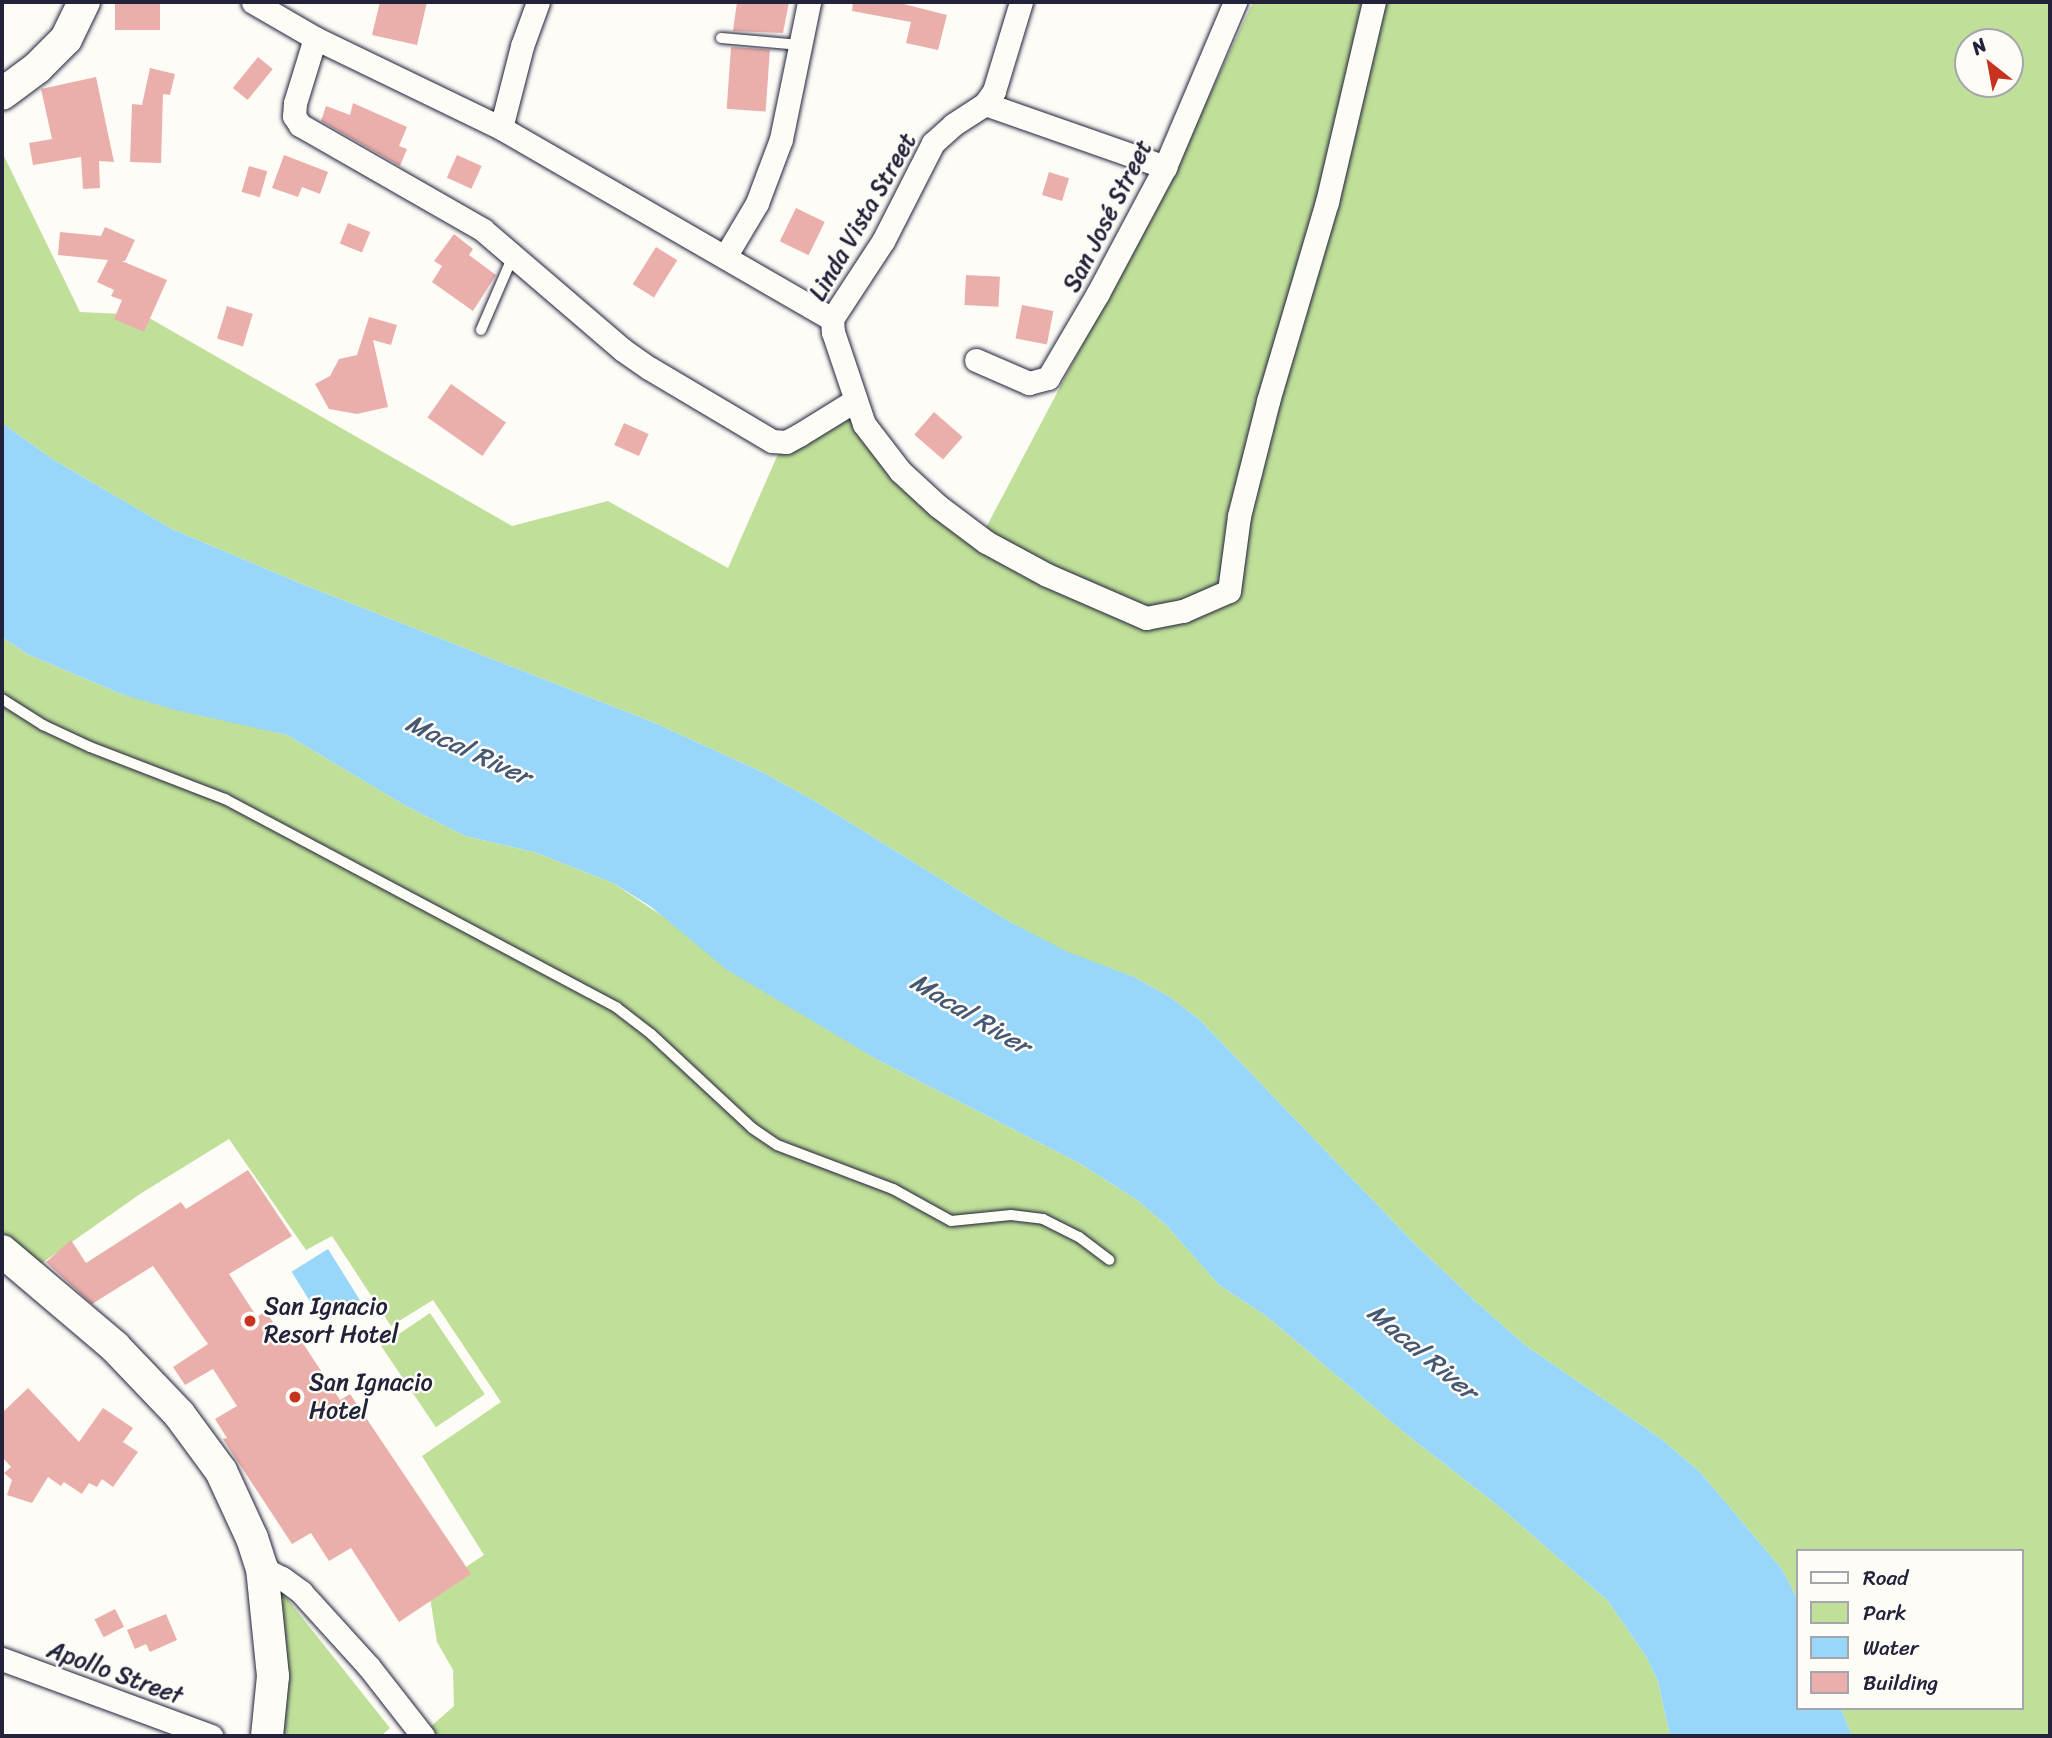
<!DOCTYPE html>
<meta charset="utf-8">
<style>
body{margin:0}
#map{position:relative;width:2052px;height:1738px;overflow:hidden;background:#fdfcf7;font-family:Sriracha,sans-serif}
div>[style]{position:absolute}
.green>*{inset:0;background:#c0e099;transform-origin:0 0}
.water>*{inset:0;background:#99d7fa;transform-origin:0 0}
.building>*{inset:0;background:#eaafaa;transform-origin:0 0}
.roads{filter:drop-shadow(0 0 2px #22223b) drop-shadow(0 0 2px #22223b)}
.lane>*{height:10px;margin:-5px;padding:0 5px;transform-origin:5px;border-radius:5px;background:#fdfcf7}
.street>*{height:23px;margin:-11.5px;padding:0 11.5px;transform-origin:11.5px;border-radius:11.5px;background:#fdfcf7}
.secondary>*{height:32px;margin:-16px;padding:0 16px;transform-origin:16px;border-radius:16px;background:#fdfcf7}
.dots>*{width:19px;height:19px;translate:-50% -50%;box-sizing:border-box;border:4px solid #fdfcf7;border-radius:50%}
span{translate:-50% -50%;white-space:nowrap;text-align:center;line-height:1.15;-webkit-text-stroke:5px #fdfcf7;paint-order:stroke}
.street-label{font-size:24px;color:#22223b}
.poi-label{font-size:24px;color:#22223b}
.left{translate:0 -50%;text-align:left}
.water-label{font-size:26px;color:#465874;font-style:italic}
.frame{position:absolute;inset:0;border:4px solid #22223b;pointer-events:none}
.legend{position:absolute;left:1796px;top:1549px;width:228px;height:161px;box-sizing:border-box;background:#fdfcf7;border:2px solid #a5a5ac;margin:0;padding:9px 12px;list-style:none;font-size:21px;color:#22223b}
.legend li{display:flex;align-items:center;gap:14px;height:35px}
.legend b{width:35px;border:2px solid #a5a5ac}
.north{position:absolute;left:1954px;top:28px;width:70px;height:70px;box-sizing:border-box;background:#fdfcf7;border:2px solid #a5a5ac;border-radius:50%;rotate:329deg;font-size:19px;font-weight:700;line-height:28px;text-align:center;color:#22223b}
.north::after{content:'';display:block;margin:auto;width:24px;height:32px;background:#c8321e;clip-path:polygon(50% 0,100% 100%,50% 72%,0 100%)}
</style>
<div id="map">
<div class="green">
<i style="clip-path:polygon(evenodd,1253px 2px,2050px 2px,2050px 1736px,1852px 1736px,1841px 1708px,2022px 1708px,2022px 1551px,1798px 1551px,1798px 1600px,1782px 1569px,1700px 1472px,1660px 1438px,1525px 1345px,1474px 1300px,1414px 1243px,1200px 1020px,1170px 997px,1134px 977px,1068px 953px,1010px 922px,815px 801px,760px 771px,655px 723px,302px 584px,172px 529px,54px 460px,2px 423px,2px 152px,80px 312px,144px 315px,512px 526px,608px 501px,728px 568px,778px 454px,851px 417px,980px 539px,1176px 167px,1253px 2px,1968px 42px,2010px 42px,2010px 84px,1968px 84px,1968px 42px)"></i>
<i style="clip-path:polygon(2px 637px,27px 654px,121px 694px,287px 735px,406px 806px,465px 836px,534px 852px,613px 883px,876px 1059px,1079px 1163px,1137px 1200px,1166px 1225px,1219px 1285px,1266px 1316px,1406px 1434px,1501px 1508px,1608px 1601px,1647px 1658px,1658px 1682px,1670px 1736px,420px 1736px,454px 1706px,453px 1670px,437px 1642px,429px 1591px,484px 1555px,422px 1456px,501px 1402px,433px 1300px,391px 1326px,332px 1236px,306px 1250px,229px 1139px,140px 1194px,35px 1268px,2px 1240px)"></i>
<i style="left:430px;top:1313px;width:98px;height:59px;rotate:56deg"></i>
<i style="clip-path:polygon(261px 1566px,390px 1728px,381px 1736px,268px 1736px)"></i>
</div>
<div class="water">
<i style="clip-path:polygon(2px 423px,54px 460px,172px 529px,302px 584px,655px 723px,760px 771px,815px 801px,1010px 922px,1068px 952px,1134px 977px,1170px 997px,1200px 1020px,1414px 1243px,1474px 1300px,1525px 1345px,1660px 1438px,1700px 1472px,1782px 1569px,1798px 1600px,1798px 1708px,1841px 1708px,1852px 1736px,1670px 1736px,1658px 1682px,1647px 1658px,1608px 1601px,1501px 1508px,1406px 1434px,1266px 1316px,1219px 1285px,1166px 1225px,1137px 1200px,1079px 1163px,876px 1059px,727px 970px,650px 906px,613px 883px,534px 852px,465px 836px,406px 806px,287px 735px,175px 710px,121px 694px,27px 654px,2px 637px)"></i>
<i style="left:328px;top:1249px;width:60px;height:43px;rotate:58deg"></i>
</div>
<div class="building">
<i style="left:115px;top:2px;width:45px;height:28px"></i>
<i style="clip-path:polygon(380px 2px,427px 2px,417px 45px,372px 35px)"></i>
<i style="clip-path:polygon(737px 2px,789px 2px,783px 33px,733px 31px)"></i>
<i style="clip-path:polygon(853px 2px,896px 2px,947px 15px,938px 50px,906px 43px,911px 22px,852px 11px)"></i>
<i style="left:731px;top:47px;width:39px;height:62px;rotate:4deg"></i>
<i style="left:258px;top:57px;width:19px;height:40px;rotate:39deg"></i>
<i style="clip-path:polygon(150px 68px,175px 74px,170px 95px,163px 94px,161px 163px,130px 162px,132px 104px,142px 105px)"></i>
<i style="clip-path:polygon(96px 77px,114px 162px,99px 161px,100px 188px,83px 189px,81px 157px,33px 165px,29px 143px,52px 139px,41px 89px)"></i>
<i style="clip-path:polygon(353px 103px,407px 127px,399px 146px,407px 149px,400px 166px,321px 121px,326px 106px,350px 115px)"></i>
<i style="clip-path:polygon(284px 155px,328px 172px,320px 194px,302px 187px,298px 197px,272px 188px)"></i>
<i style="left:457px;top:155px;width:27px;height:25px;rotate:24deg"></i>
<i style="left:249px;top:166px;width:19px;height:27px;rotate:16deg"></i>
<i style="left:1049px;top:172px;width:21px;height:24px;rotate:17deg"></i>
<i style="left:796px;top:208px;width:32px;height:37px;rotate:26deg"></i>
<i style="left:348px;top:223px;width:24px;height:22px;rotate:22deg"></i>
<i style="clip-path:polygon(105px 227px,135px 240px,125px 261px,122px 261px,167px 280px,144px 332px,114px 319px,122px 300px,111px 296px,114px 290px,97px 282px,108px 260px,58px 255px,60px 232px,101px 236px)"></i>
<i style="clip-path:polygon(454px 234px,473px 249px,469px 255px,496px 275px,473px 311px,432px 282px,442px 266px,434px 261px)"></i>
<i style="left:656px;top:247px;width:25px;height:44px;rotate:32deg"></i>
<i style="left:966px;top:275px;width:34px;height:30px;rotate:3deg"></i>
<i style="left:1022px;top:305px;width:32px;height:34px;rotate:11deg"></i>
<i style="left:227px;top:306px;width:27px;height:34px;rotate:17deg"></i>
<i style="clip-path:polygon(369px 317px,397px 325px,391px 345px,373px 340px,388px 407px,357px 414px,329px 409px,315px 384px,330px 376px,339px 359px,357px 355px)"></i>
<i style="left:451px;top:384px;width:67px;height:41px;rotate:35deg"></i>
<i style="left:934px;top:412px;width:38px;height:30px;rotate:41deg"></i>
<i style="left:624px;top:423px;width:27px;height:24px;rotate:24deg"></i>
<i style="clip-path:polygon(248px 1170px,292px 1236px,229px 1274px,257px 1317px,266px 1311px,283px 1339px,295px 1331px,340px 1400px,350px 1394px,471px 1574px,399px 1622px,351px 1548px,329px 1561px,311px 1533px,292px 1544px,223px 1439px,227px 1438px,215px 1419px,237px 1406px,213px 1369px,185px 1385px,173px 1367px,208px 1344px,153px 1266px,92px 1304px,46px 1262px,71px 1240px,86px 1263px,181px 1202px,186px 1209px)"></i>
<i style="clip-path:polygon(28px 1388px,79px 1442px,103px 1408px,133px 1428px,123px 1442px,138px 1452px,113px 1487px,102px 1479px,97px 1487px,89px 1483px,82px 1494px,64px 1482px,61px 1486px,48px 1477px,32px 1503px,7px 1495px,12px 1480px,4px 1473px,11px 1467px,2px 1457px,2px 1413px)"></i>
<i style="left:115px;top:1609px;width:20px;height:23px;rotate:63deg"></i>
<i style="clip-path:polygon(166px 1614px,177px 1640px,150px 1652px,146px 1644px,135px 1649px,127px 1630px)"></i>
</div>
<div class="roads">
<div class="lane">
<i style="left:721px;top:38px;width:80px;rotate:5deg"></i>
<i style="left:481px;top:330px;width:81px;rotate:-66.6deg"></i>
<i style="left:2px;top:699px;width:49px;rotate:32.4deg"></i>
<i style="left:43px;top:725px;width:52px;rotate:25.1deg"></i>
<i style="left:90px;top:747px;width:145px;rotate:21.1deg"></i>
<i style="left:225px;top:799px;width:443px;rotate:28deg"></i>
<i style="left:616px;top:1007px;width:44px;rotate:37.6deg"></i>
<i style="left:651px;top:1034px;width:138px;rotate:42.9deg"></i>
<i style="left:752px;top:1128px;width:30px;rotate:34deg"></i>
<i style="left:777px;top:1145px;width:124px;rotate:20.8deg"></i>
<i style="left:893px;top:1189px;width:66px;rotate:28.9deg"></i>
<i style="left:951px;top:1221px;width:60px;rotate:-5.7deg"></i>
<i style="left:1011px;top:1215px;width:32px;rotate:7deg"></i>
<i style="left:1043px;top:1219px;width:40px;rotate:26.6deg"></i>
<i style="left:1079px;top:1237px;width:38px;rotate:37deg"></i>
</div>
<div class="street">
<i style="left:253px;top:2px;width:72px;rotate:30.1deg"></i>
<i style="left:315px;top:38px;width:207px;rotate:25.8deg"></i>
<i style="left:501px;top:128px;width:382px;rotate:30deg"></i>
<i style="left:1021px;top:2px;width:93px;rotate:106.9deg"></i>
<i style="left:994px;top:91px;width:16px;rotate:125deg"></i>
<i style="left:985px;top:104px;width:38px;rotate:147deg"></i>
<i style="left:953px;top:125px;width:27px;rotate:138deg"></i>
<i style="left:933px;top:143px;width:110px;rotate:117deg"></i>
<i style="left:883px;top:241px;width:93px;rotate:123.2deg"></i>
<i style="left:832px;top:319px;width:13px;rotate:86deg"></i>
<i style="left:833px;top:332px;width:97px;rotate:71.4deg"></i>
<i style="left:864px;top:424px;width:59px;rotate:52.5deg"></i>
<i style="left:900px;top:471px;width:52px;rotate:42.6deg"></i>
<i style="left:938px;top:506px;width:60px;rotate:36.9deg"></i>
<i style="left:986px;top:542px;width:69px;rotate:28.4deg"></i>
<i style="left:1047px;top:575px;width:108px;rotate:23.5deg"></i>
<i style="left:1146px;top:618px;width:38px;rotate:-11deg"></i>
<i style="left:1183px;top:611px;width:50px;rotate:-23.5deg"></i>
<i style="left:1229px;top:591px;width:76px;rotate:-82.4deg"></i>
<i style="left:1239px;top:516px;width:119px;rotate:-75.8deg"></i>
<i style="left:1268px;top:401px;width:208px;rotate:-73.5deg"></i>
<i style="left:1327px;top:202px;width:205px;rotate:-76.8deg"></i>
<i style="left:315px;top:38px;width:68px;rotate:107.1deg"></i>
<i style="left:295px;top:103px;width:13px;rotate:94deg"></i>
<i style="left:294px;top:116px;width:11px;rotate:56deg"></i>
<i style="left:300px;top:125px;width:211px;rotate:29.8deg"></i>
<i style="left:483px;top:230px;width:184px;rotate:40.6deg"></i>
<i style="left:623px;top:350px;width:32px;rotate:35deg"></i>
<i style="left:649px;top:368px;width:143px;rotate:30.7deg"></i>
<i style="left:772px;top:441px;width:14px;rotate:4deg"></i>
<i style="left:786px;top:442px;width:15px;rotate:-28deg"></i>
<i style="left:799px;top:435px;width:65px;rotate:-31.7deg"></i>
<i style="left:985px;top:104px;width:191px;rotate:19.3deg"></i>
<i style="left:501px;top:128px;width:85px;rotate:-75.6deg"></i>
<i style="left:522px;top:46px;width:47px;rotate:-70deg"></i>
<i style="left:725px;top:257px;width:63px;rotate:-59.3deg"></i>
<i style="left:757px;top:203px;width:68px;rotate:-69.4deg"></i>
<i style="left:781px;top:139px;width:140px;rotate:-78.4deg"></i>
<i style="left:976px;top:360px;width:58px;rotate:23.5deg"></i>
<i style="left:1029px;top:383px;width:20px;rotate:-15deg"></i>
<i style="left:1048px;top:378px;width:99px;rotate:-59.5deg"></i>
<i style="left:1098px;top:293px;width:143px;rotate:-62deg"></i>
<i style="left:1165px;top:167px;width:179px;rotate:-67deg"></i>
<i style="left:262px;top:1568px;width:22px;rotate:27deg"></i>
<i style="left:282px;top:1578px;width:24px;rotate:36deg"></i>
<i style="left:301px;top:1592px;width:101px;rotate:47.8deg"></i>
<i style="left:369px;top:1667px;width:88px;rotate:52deg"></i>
<i style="left:2px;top:1659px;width:223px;rotate:20.2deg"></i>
</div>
<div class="secondary">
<i style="left:2px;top:94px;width:44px;rotate:-36.6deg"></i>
<i style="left:37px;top:68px;width:41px;rotate:-45deg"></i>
<i style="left:66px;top:39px;width:41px;rotate:-64.1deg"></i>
<i style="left:2px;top:1251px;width:148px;rotate:40.3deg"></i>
<i style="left:115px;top:1347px;width:93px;rotate:46.3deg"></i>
<i style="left:179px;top:1414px;width:71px;rotate:53.6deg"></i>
<i style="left:221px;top:1471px;width:74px;rotate:65.2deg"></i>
<i style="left:252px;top:1538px;width:32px;rotate:72deg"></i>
<i style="left:262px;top:1568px;width:109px;rotate:84.2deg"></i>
<i style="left:273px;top:1676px;width:60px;rotate:95.7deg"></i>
</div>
</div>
<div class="dots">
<i style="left:250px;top:1321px;background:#c8321e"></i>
<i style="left:295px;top:1397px;background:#c8321e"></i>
</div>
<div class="street-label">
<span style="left:1108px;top:216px;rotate:-63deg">San José Street</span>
<span style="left:863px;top:217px;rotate:-60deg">Linda Vista Street</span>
<span style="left:115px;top:1673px;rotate:20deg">Apollo Street</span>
</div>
<div class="poi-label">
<span class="left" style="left:264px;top:1321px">San Ignacio<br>Resort Hotel</span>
<span class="left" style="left:309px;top:1397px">San Ignacio<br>Hotel</span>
</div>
<div class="water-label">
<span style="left:468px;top:750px;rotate:25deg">Macal River</span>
<span style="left:970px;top:1014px;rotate:31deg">Macal River</span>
<span style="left:1422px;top:1352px;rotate:40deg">Macal River</span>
</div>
<div class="frame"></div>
<ul class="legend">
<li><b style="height:9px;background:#fdfcf7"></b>Road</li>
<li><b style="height:19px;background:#c0e099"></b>Park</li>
<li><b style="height:19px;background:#99d7fa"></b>Water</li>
<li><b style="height:19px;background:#eaafaa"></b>Building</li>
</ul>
<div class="north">N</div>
</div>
